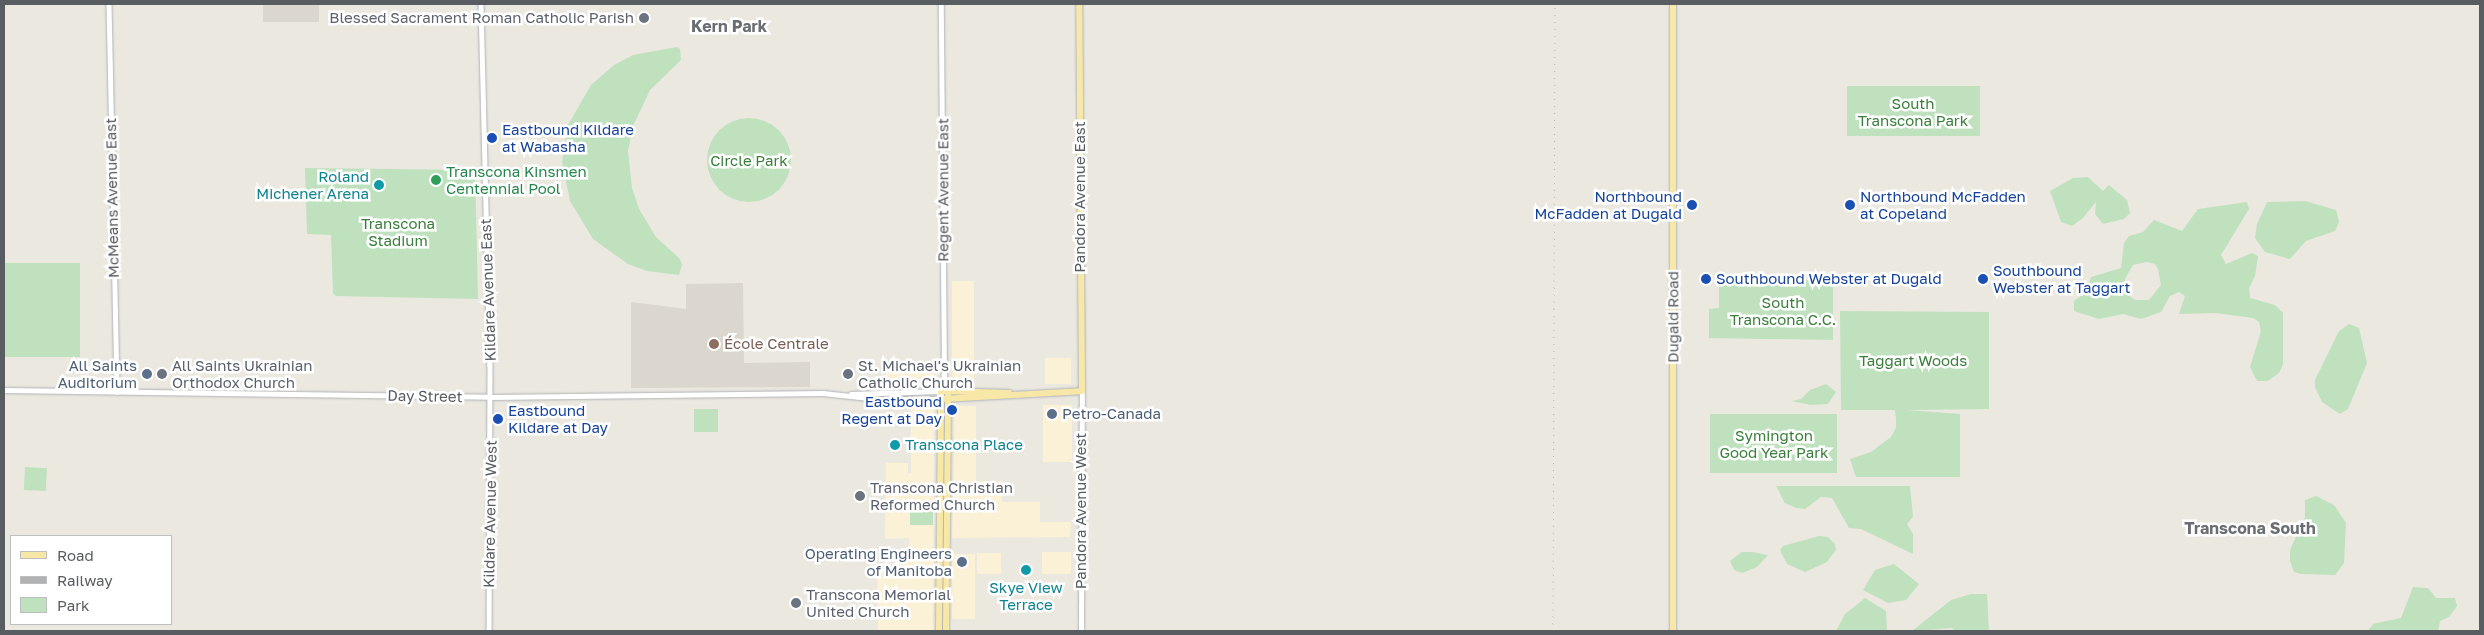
<!DOCTYPE html>
<meta charset="utf-8">
<style>
body{margin:0}
#map{position:relative;width:2484px;height:635px;overflow:hidden;background:#ebe8e0;font-family:"Golos Text",sans-serif}
div>[style]{position:absolute}
.commercial>*{inset:0;background:#faf1d6;transform-origin:0 0}
.education>*{inset:0;background:#dbd7cf;transform-origin:0 0}
.green>*{inset:0;background:#bfe1be;transform-origin:0 0}
.round{border-radius:50%}
.roads{filter:drop-shadow(0 0 1px #b1b3b7) drop-shadow(0 0 1px #b1b3b7)}
.minor>*{height:4.5px;margin:-2.25px;padding:0 2.25px;transform-origin:2.25px;border-radius:2.25px;background:#fff}
.major>*{height:5.5px;margin:-2.75px;padding:0 2.75px;transform-origin:2.75px;border-radius:2.75px;background:#f8e8a8}
.rail>*{height:1px;margin-top:-0.5px;transform-origin:0;background:repeating-linear-gradient(90deg,#b1b2b2 0 1px,transparent 0 7px)}
.dots>*{width:14px;height:14px;translate:-50% -50%;box-sizing:border-box;border:2px solid #fff;border-radius:50%}
span{translate:-50% -50%;white-space:nowrap;text-align:center;line-height:1.15;-webkit-text-stroke:5px #fff;paint-order:stroke}
.worship-label{font-size:15px;color:#5b616d}
.right{translate:-100% -50%;text-align:right}
.left{translate:0 -50%;text-align:left}
.park-label{font-size:15px;color:#3a7e3b}
.transit-label{font-size:15px;color:#164399}
.leisure-label{font-size:15px;color:#27864d}
.culture-label{font-size:15px;color:#0d838f}
.street-label{font-size:15px;color:#595c60}
.education-label{font-size:15px;color:#785e54}
.service-label{font-size:15px;color:#4e5e75}
.neighbourhood-label{font-size:16px;color:#6a6e72;font-weight:700}
.frame{position:absolute;inset:0;border:5px solid #595c60;pointer-events:none}
.legend{position:absolute;left:10px;top:535px;width:162px;height:90px;box-sizing:border-box;background:#fff;border:1px solid #bdbebf;margin:0;padding:6px 9px;list-style:none;font-size:15px;color:#595c60}
.legend li{display:flex;align-items:center;gap:10px;height:25px}
.legend b{width:25px;border:1px solid #bdbebf}
</style>
<div id="map">
<div class="commercial">
<i style="clip-path:polygon(952px 281px,974px 281px,974px 385px,958px 383px,952px 378px)"></i>
<i style="left:1045px;top:358px;width:26px;height:26px"></i>
<i style="left:886px;top:365px;width:48px;height:21px;rotate:1deg"></i>
<i style="left:1043px;top:405px;width:29px;height:57px"></i>
<i style="clip-path:polygon(955px 406px,976px 406px,976px 481px,1002px 481px,1002px 502px,1040px 502px,1040px 522px,1071px 522px,1070px 537px,952px 538px)"></i>
<i style="clip-path:polygon(911px 407px,934px 407px,933px 631px,878px 631px,877px 569px,898px 569px,898px 554px,910px 554px,909px 538px,885px 539px,886px 463px,908px 463px,908px 473px,911px 473px)"></i>
<i style="left:1042px;top:552px;width:29px;height:22px"></i>
<i style="left:1001px;top:553px;width:21px;height:24px;rotate:90deg"></i>
<i style="left:952px;top:554px;width:23px;height:65px"></i>
</div>
<div class="education">
<i style="left:263px;top:4px;width:56px;height:18px"></i>
<i style="clip-path:polygon(743px 283px,744px 363px,810px 362px,810px 387px,631px 388px,631px 302px,686px 309px,686px 284px)"></i>
</div>
<div class="green">
<i style="clip-path:polygon(677px 47px,680px 49px,681px 60px,650px 90px,633px 126px,628px 151px,632px 188px,639px 209px,656px 237px,679px 258px,682px 264px,679px 275px,647px 271px,628px 264px,593px 239px,570px 201px,562px 162px,568px 125px,591px 85px,614px 65px,633px 55px)"></i>
<i style="left:1980px;top:86px;width:50px;height:133px;rotate:90deg"></i>
<i class="round" style="left:707px;top:118px;width:84px;height:84px"></i>
<i style="clip-path:polygon(305px 168px,475px 170px,478px 299px,336px 296px,333px 293px,331px 235px,307px 234px)"></i>
<i style="clip-path:polygon(2088px 177px,2103px 191px,2109px 185px,2127px 200px,2130px 213px,2124px 219px,2103px 224px,2095px 214px,2096px 202px,2083px 218px,2072px 226px,2061px 222px,2050px 191px,2073px 178px)"></i>
<i style="clip-path:polygon(2305px 201px,2336px 210px,2339px 222px,2335px 231px,2306px 241px,2290px 259px,2265px 252px,2255px 238px,2257px 224px,2267px 202px)"></i>
<i style="clip-path:polygon(evenodd,2247px 202px,2249px 209px,2221px 255px,2226px 264px,2252px 253px,2258px 256px,2255px 276px,2249px 288px,2250px 298px,2275px 305px,2283px 313px,2283px 364px,2279px 373px,2268px 381px,2257px 381px,2250px 367px,2261px 331px,2259px 322px,2253px 318px,2215px 313px,2179px 314px,2185px 296px,2179px 292px,2170px 296px,2161px 312px,2141px 319px,2123px 314px,2099px 319px,2074px 311px,2074px 301px,2086px 292px,2091px 277px,2121px 268px,2124px 243px,2129px 236px,2143px 232px,2154px 220px,2182px 231px,2198px 209px,2247px 202px,2147px 262px,2155px 264px,2158px 269px,2161px 285px,2149px 300px,2135px 300px,2128px 295px,2125px 279px,2133px 265px,2147px 262px)"></i>
<i style="left:4px;top:263px;width:76px;height:94px"></i>
<i style="clip-path:polygon(1833px 280px,1833px 340px,1709px 338px,1709px 309px,1719px 308px,1719px 281px)"></i>
<i style="clip-path:polygon(1840px 311px,1989px 312px,1989px 409px,1906px 410px,1960px 414px,1960px 477px,1856px 477px,1850px 459px,1871px 452px,1891px 437px,1896px 428px,1896px 419px,1895px 410px,1841px 410px)"></i>
<i style="clip-path:polygon(2349px 324px,2359px 328px,2367px 363px,2348px 409px,2340px 414px,2322px 402px,2315px 387px,2315px 380px,2339px 331px)"></i>
<i style="clip-path:polygon(1826px 384px,1836px 392px,1828px 404px,1811px 405px,1791px 401px,1801px 399px,1810px 390px)"></i>
<i style="left:694px;top:409px;width:24px;height:23px"></i>
<i style="left:1837px;top:414px;width:59px;height:127px;rotate:90deg"></i>
<i style="left:25px;top:467px;width:22px;height:23px;rotate:3deg"></i>
<i style="clip-path:polygon(1776px 486px,1910px 486px,1913px 517px,1907px 524px,1913px 534px,1913px 554px,1861px 529px,1849px 528px,1832px 498px,1821px 497px,1805px 509px,1796px 508px,1785px 503px)"></i>
<i style="clip-path:polygon(2316px 496px,2334px 505px,2346px 523px,2344px 563px,2335px 575px,2301px 574px,2294px 572px,2290px 561px,2290px 550px,2305px 517px,2305px 500px)"></i>
<i style="left:910px;top:501px;width:23px;height:24px"></i>
<i style="clip-path:polygon(1819px 536px,1828px 537px,1835px 544px,1836px 550px,1827px 562px,1805px 572px,1787px 564px,1780px 550px,1783px 546px)"></i>
<i style="clip-path:polygon(1742px 552px,1752px 552px,1768px 555px,1757px 567px,1742px 573px,1734px 570px,1730px 561px)"></i>
<i style="clip-path:polygon(1894px 564px,1919px 584px,1906px 600px,1888px 603px,1863px 590px,1875px 570px)"></i>
<i style="clip-path:polygon(2413px 587px,2428px 588px,2436px 598px,2455px 598px,2457px 606px,2449px 617px,2440px 621px,2438px 631px,2368px 631px,2373px 624px,2401px 618px)"></i>
<i style="clip-path:polygon(1971px 594px,1987px 594px,1989px 631px,1954px 631px,1952px 628px,1912px 631px,1951px 600px)"></i>
<i style="clip-path:polygon(1865px 598px,1886px 611px,1887px 631px,1836px 631px,1845px 614px)"></i>
</div>
<div class="roads">
<div class="minor">
<i style="left:109px;top:4px;width:388px;rotate:88.8deg"></i>
<i style="left:481px;top:4px;width:361px;rotate:88.6deg"></i>
<i style="left:490px;top:365px;width:266px;rotate:90.2deg"></i>
<i style="left:944px;top:375px;width:17px;rotate:77deg"></i>
<i style="left:4px;top:390px;width:487px;rotate:0.8deg"></i>
<i style="left:491px;top:397px;width:332px;rotate:-0.7deg"></i>
<i style="left:823px;top:393px;width:55px;rotate:6.2deg"></i>
<i style="left:878px;top:399px;width:63px"></i>
<i style="left:851px;top:394px;width:90px;rotate:-1.9deg"></i>
<i style="left:941px;top:391px;width:16px;rotate:-79deg"></i>
<i style="left:944px;top:375px;width:371px;rotate:-90.5deg"></i>
<i style="left:1081px;top:631px;width:240px;rotate:-89.8deg"></i>
</div>
<div class="major">
<i style="left:941px;top:399px;width:141px;rotate:-3.2deg"></i>
<i style="left:1082px;top:391px;width:387px;rotate:-90.4deg"></i>
<i style="left:939px;top:631px;width:240px;rotate:-89.5deg"></i>
<i style="left:941px;top:391px;width:68px;rotate:1.7deg"></i>
<i style="left:946px;top:631px;width:235px;rotate:-89.5deg"></i>
<i style="left:1673px;top:631px;width:627px;rotate:-90deg"></i>
</div>
</div>
<div class="rail">
<i style="left:1553px;top:631px;width:627px;rotate:-89.82deg"></i>
</div>
<div class="dots">
<i style="left:644px;top:18px;background:#6b7280"></i>
<i style="left:492px;top:138px;background:#1a4fb4"></i>
<i style="left:436px;top:180px;background:#2e9e5b"></i>
<i style="left:379px;top:185px;background:#0f9aa8"></i>
<i style="left:1692px;top:205px;background:#1a4fb4"></i>
<i style="left:1850px;top:205px;background:#1a4fb4"></i>
<i style="left:1706px;top:279px;background:#1a4fb4"></i>
<i style="left:1983px;top:279px;background:#1a4fb4"></i>
<i style="left:714px;top:344px;background:#8d6e63"></i>
<i style="left:147px;top:374px;background:#5c6f8a"></i>
<i style="left:162px;top:374px;background:#6b7280"></i>
<i style="left:848px;top:374px;background:#6b7280"></i>
<i style="left:952px;top:410px;background:#1a4fb4"></i>
<i style="left:1052px;top:414px;background:#5c6f8a"></i>
<i style="left:498px;top:419px;background:#1a4fb4"></i>
<i style="left:895px;top:445px;background:#0f9aa8"></i>
<i style="left:860px;top:496px;background:#6b7280"></i>
<i style="left:962px;top:562px;background:#5c6f8a"></i>
<i style="left:1026px;top:570px;background:#0f9aa8"></i>
<i style="left:796px;top:603px;background:#6b7280"></i>
</div>
<div class="worship-label">
<span class="right" style="left:634px;top:18px">Blessed Sacrament Roman Catholic Parish</span>
<span class="left" style="left:172px;top:374px">All Saints Ukrainian<br>Orthodox Church</span>
<span class="left" style="left:858px;top:374px">St. Michael's Ukrainian<br>Catholic Church</span>
<span class="left" style="left:870px;top:496px">Transcona Christian<br>Reformed Church</span>
<span class="left" style="left:806px;top:603px">Transcona Memorial<br>United Church</span>
</div>
<div class="park-label">
<span style="left:1913px;top:112px">South<br>Transcona Park</span>
<span style="left:749px;top:161px">Circle Park</span>
<span style="left:398px;top:232px">Transcona<br>Stadium</span>
<span style="left:1783px;top:311px">South<br>Transcona C.C.</span>
<span style="left:1913px;top:361px">Taggart Woods</span>
<span style="left:1774px;top:444px">Symington<br>Good Year Park</span>
</div>
<div class="transit-label">
<span class="left" style="left:502px;top:138px">Eastbound Kildare<br>at Wabasha</span>
<span class="right" style="left:1682px;top:205px">Northbound<br>McFadden at Dugald</span>
<span class="left" style="left:1860px;top:205px">Northbound McFadden<br>at Copeland</span>
<span class="left" style="left:1993px;top:279px">Southbound<br>Webster at Taggart</span>
<span class="left" style="left:1716px;top:279px">Southbound Webster at Dugald</span>
<span class="right" style="left:942px;top:410px">Eastbound<br>Regent at Day</span>
<span class="left" style="left:508px;top:419px">Eastbound<br>Kildare at Day</span>
</div>
<div class="leisure-label">
<span class="left" style="left:446px;top:180px">Transcona Kinsmen<br>Centennial Pool</span>
</div>
<div class="culture-label">
<span class="right" style="left:369px;top:185px">Roland<br>Michener Arena</span>
<span class="left" style="left:905px;top:445px">Transcona Place</span>
<span style="left:1026px;top:596px">Skye View<br>Terrace</span>
</div>
<div class="street-label">
<span style="left:943px;top:190px;rotate:-90deg">Regent Avenue East</span>
<span style="left:1080px;top:197px;rotate:-90deg">Pandora Avenue East</span>
<span style="left:112px;top:198px;rotate:-91deg">McMeans Avenue East</span>
<span style="left:488px;top:290px;rotate:-92deg">Kildare Avenue East</span>
<span style="left:1673px;top:317px;rotate:-90deg">Dugald Road</span>
<span style="left:425px;top:396px;rotate:1deg">Day Street</span>
<span style="left:1081px;top:511px;rotate:-90deg">Pandora Avenue West</span>
<span style="left:490px;top:514px;rotate:-89deg">Kildare Avenue West</span>
</div>
<div class="education-label">
<span class="left" style="left:724px;top:344px">École Centrale</span>
</div>
<div class="service-label">
<span class="right" style="left:137px;top:374px">All Saints<br>Auditorium</span>
<span class="left" style="left:1062px;top:414px">Petro-Canada</span>
<span class="right" style="left:952px;top:562px">Operating Engineers<br>of Manitoba</span>
</div>
<div class="neighbourhood-label">
<span style="left:729px;top:26px">Kern Park</span>
<span style="left:2250px;top:528px">Transcona South</span>
</div>
<div class="frame"></div>
<ul class="legend">
<li><b style="height:6px;background:#f8e8a8"></b>Road</li>
<li><b style="height:6px;background:#b1b2b2"></b>Railway</li>
<li><b style="height:14px;background:#bfe1be"></b>Park</li>
</ul>
</div>
